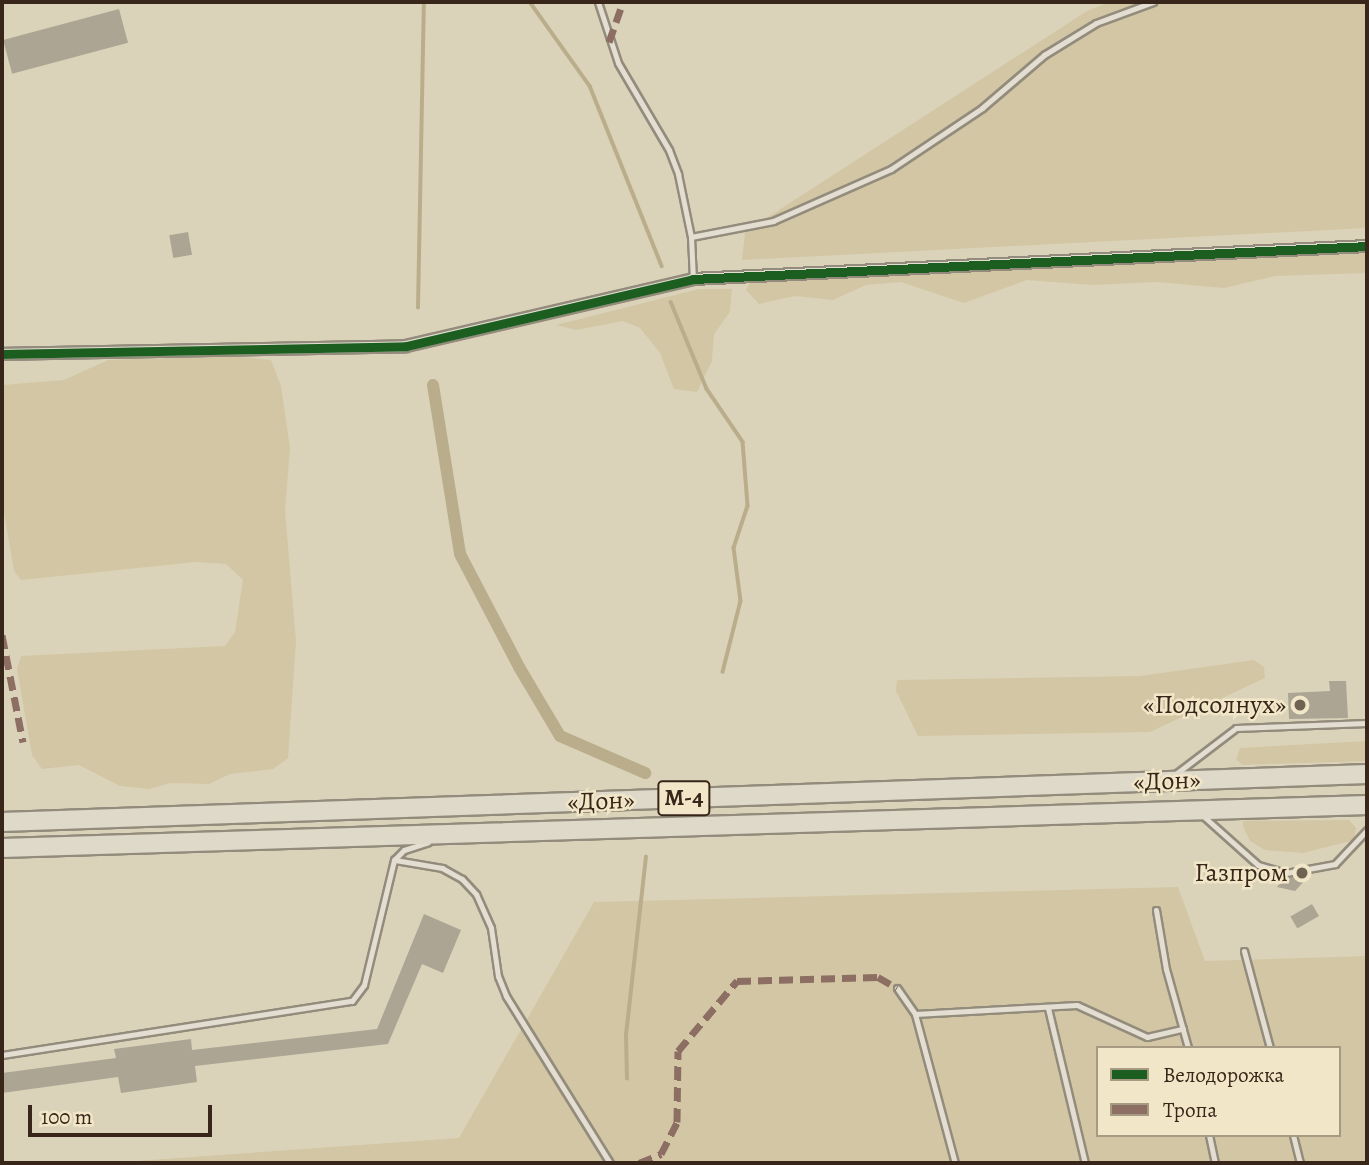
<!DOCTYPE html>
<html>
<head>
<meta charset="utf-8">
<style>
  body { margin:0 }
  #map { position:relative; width:1369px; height:1165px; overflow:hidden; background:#dbd3b9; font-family:Alegreya,serif }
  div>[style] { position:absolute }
  .green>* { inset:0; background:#d2c6a4 }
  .stream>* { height:3.5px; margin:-1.75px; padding:0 1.75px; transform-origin:1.75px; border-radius:1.75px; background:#baad8c }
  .canal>* { height:12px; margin:-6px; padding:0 6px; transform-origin:6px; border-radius:6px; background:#baad8c }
  .building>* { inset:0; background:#aca593; transform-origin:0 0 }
  .roads { filter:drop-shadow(2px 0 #938c7c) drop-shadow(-2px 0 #938c7c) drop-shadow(0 2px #938c7c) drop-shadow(0 -2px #938c7c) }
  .lane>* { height:5px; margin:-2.5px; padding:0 2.5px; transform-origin:2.5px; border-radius:2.5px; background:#e3ded1 }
  .street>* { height:10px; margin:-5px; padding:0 5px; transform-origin:5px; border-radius:5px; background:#e3ded1 }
  .highway>* { height:18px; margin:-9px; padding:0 9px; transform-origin:9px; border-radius:9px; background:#ded9c9 }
  .quiet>* { height:7px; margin-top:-3.5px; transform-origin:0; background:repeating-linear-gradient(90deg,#8d6e63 0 14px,transparent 0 21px) }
  .cycleway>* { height:9px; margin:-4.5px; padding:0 4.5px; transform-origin:4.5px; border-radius:4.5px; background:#1b5e20 }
  .dots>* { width:19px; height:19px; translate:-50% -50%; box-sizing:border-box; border:4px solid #f1e7c8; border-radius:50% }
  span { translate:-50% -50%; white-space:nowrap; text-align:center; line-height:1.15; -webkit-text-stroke:5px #f1e7c8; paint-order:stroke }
  .shield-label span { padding:2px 5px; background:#f1e7c8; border:2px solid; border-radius:5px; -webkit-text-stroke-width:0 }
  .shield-label { font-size:24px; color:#372619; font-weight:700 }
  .poi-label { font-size:26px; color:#372619 }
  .right { translate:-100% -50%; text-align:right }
  .street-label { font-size:26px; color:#372619 }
  .frame { position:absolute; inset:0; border:4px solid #372619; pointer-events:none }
  .legend { position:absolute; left:1096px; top:1046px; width:245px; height:91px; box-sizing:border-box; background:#f1e7c8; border:2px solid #a79a82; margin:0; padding:9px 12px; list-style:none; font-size:21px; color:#372619 }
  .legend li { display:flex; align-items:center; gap:14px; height:35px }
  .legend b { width:35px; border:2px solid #a79a82 }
  .scale { position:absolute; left:28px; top:1105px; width:184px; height:32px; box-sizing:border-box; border:4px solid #372619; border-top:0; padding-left:9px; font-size:21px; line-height:24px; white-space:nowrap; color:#372619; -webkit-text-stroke:5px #f1e7c8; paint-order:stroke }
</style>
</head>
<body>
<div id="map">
  <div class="green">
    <div style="clip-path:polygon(1110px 2px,1367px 2px,1367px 228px,742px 260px,745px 232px,1087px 11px)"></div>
    <div style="clip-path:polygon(1367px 252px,1367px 273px,1275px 276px,1224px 288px,1156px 282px,1093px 285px,1027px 280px,964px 303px,901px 282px,866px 285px,833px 300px,795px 296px,759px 304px,746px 290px,752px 280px)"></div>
    <div style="clip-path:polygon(699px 289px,732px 289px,730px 312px,714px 334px,712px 361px,697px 392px,674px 389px,660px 353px,640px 328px,623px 321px,576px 330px,556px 325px)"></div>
    <div style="clip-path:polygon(233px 356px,271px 360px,281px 386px,290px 448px,285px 510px,296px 641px,288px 758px,273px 769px,230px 774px,209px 784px,171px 783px,149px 789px,120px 786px,79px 765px,42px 769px,32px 755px,17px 669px,21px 656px,225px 646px,235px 632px,243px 580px,226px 564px,196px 562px,21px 580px,14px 571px,2px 501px,2px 385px,64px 380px,108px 360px)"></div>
    <div style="clip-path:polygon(1254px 660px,1264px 667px,1265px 678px,1150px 732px,918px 736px,896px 691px,897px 680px,1140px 676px)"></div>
    <div style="clip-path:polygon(1367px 741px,1367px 761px,1242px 765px,1236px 759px,1240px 748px)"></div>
    <div style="clip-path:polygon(1349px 820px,1356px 828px,1354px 840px,1303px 853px,1265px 850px,1250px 841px,1243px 826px,1243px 821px)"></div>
    <div style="clip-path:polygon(evenodd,1178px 887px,1205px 961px,1367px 956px,1367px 1163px,108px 1163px,459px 1138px,594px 902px,1178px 887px,1098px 1048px,1339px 1048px,1339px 1135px,1098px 1135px,1098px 1048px)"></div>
  </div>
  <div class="stream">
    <div style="left:530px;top:2px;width:103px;rotate:54.5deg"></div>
    <div style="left:590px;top:86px;width:194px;rotate:68.2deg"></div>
    <div style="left:671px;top:302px;width:94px;rotate:67.5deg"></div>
    <div style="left:707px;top:389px;width:64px;rotate:55.8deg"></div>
    <div style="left:743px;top:442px;width:64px;rotate:85.5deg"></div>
    <div style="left:748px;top:506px;width:44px;rotate:108.4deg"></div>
    <div style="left:734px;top:548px;width:53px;rotate:82.5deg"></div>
    <div style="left:741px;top:601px;width:73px;rotate:104.2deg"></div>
    <div style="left:418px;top:308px;width:306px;rotate:-88.9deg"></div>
    <div style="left:627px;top:1079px;width:44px;rotate:-91.3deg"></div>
    <div style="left:626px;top:1035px;width:179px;rotate:-83.6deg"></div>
  </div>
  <div class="canal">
    <div style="left:433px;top:385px;width:171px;rotate:80.9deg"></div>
    <div style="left:460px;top:554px;width:127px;rotate:62.4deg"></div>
    <div style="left:519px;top:667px;width:80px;rotate:59.3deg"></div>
    <div style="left:560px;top:736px;width:93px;rotate:23.5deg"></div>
  </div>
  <div class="building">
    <div style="left:119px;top:9px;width:35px;height:120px;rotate:75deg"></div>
    <div style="left:188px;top:232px;width:23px;height:19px;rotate:80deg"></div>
    <div style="clip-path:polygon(1329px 681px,1346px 681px,1348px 718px,1289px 719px,1288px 693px,1330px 691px)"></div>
    <div style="clip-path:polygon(1311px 874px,1295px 891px,1277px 887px,1285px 878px)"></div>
    <div style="left:1312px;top:904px;width:14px;height:25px;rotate:60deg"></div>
    <div style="clip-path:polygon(424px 914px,461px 930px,443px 973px,422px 964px,388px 1044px,195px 1066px,197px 1082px,121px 1093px,118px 1077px,2px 1093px,2px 1073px,116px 1058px,114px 1049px,191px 1039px,192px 1050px,377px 1029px)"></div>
  </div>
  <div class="roads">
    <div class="lane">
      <div style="left:598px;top:2px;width:64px;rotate:71.8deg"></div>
      <div style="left:618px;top:63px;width:101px;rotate:59.6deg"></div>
      <div style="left:669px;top:150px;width:26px;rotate:69deg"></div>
      <div style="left:678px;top:174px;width:64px;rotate:78.3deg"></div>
      <div style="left:691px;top:237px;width:42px;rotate:87.3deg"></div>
      <div style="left:691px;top:237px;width:84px;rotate:-11deg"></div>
      <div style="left:773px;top:221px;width:129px;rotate:-23.8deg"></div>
      <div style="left:891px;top:169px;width:110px;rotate:-33.8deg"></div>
      <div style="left:982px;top:108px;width:82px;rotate:-40.5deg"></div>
      <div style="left:1044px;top:55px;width:61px;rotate:-31.6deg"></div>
      <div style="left:1096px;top:23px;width:61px;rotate:-20.2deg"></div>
      <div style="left:1173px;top:776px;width:79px;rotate:-37.3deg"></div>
      <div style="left:1236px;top:728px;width:131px;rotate:-2.2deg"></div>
      <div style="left:1201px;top:814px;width:76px;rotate:41.8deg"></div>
      <div style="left:1258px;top:865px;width:29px;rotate:16deg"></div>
      <div style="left:1286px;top:873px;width:50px;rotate:-10.4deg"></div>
      <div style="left:1335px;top:864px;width:47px;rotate:-46.7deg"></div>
      <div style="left:395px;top:860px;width:48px;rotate:9.7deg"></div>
      <div style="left:442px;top:868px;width:23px;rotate:29deg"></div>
      <div style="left:462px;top:879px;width:21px;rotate:47deg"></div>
      <div style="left:476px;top:894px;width:37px;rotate:66deg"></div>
      <div style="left:491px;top:928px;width:49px;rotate:81.7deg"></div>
      <div style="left:498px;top:976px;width:22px;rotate:68deg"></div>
      <div style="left:506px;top:996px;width:197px;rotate:58.1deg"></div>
      <div style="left:1156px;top:910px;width:60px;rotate:80.4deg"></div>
      <div style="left:1166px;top:969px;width:82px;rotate:74.4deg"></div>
      <div style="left:1244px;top:951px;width:100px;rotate:75deg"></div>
      <div style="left:897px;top:988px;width:32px;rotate:55deg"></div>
      <div style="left:915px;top:1014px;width:154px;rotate:75deg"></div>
      <div style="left:1048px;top:1008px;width:159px;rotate:76.6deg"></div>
      <div style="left:915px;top:1014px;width:162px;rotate:-3.2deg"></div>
      <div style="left:1077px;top:1005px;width:77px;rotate:24.6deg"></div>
      <div style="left:1147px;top:1037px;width:37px;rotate:-13deg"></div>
      <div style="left:2px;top:1055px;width:354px;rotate:-8.8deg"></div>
      <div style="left:352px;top:1001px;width:20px;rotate:-53deg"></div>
      <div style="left:364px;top:985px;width:129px;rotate:-76.5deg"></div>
      <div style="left:394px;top:860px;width:14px;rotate:-45deg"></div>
      <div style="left:404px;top:850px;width:25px;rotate:-18deg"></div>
      <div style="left:1209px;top:1135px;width:29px;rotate:78deg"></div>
      <div style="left:1293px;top:1135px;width:29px;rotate:76deg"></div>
    </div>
    <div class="street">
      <div style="left:2px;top:354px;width:404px;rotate:-1.1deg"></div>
      <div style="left:406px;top:346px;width:295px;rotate:-13.1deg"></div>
      <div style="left:693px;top:279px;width:675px;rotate:-2.8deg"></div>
    </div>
    <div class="highway">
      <div style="left:2px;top:822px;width:1366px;rotate:-2.01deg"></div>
      <div style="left:2px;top:848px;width:1366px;rotate:-1.8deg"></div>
    </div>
  </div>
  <div class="quiet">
    <div style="left:609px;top:42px;width:42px;rotate:-70.7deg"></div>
    <div style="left:2px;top:635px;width:109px;rotate:78.9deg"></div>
    <div style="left:639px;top:1163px;width:24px;rotate:-22deg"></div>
    <div style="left:661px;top:1154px;width:36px;rotate:-63deg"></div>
    <div style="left:677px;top:1122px;width:71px;rotate:-89.2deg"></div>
    <div style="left:678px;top:1051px;width:92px;rotate:-49.9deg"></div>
    <div style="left:737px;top:981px;width:141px;rotate:-1.6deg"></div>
    <div style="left:878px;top:977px;width:22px;rotate:30deg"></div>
  </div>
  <div class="cycleway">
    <div style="left:2px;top:354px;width:404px;rotate:-1.1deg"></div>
    <div style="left:406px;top:346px;width:295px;rotate:-13.1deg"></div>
    <div style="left:693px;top:279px;width:675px;rotate:-2.8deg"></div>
  </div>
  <div class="dots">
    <div style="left:1300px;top:705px;background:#706351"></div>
    <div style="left:1302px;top:873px;background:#706351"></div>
  </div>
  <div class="shield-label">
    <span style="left:684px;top:798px">М-4</span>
  </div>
  <div class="poi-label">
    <span class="right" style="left:1286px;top:705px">«Подсолнух»</span>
    <span class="right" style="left:1288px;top:873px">Газпром</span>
  </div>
  <div class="street-label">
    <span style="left:1167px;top:781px;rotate:-2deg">«Дон»</span>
    <span style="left:601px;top:801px;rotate:-2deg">«Дон»</span>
  </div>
  <div class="frame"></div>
  <ul class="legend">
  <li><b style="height:9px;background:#1b5e20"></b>Велодорожка</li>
  <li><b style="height:9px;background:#8d6e63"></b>Тропа</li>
  </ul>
  <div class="scale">100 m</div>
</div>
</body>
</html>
